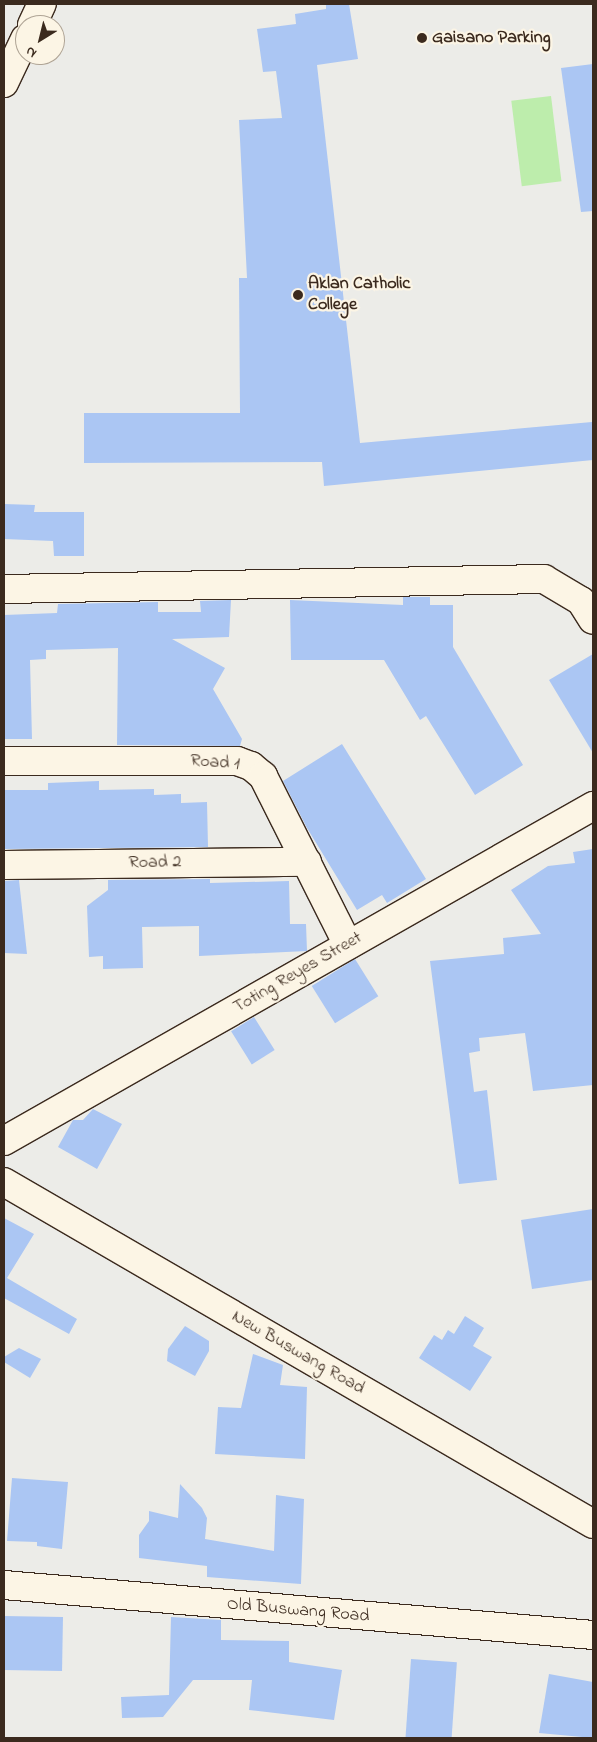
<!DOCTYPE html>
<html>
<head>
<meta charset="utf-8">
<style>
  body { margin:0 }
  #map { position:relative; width:597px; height:1742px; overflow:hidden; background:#ecece8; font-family:"Indie Flower",sans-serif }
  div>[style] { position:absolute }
  .green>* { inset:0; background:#bdedac; transform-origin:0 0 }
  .building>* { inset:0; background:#abc6f3; transform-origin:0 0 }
  .roads { filter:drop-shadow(1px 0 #3b2a1e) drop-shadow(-1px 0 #3b2a1e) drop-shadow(0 1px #3b2a1e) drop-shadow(0 -1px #3b2a1e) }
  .minor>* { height:28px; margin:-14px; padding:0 14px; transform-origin:14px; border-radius:14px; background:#fcf5e5 }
  .tertiary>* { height:28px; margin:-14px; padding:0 14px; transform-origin:14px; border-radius:14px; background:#fcf5e5 }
  .dots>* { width:14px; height:14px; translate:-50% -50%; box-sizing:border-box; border:2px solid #fcf5e5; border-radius:50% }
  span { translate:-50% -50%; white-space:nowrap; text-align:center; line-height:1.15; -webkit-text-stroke:4.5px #fcf5e5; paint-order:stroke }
  .poi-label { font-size:18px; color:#3b2a1e; font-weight:700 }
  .left { translate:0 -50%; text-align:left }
  .street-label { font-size:18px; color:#3b2a1e }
  .frame { position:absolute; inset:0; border:5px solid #3b2a1e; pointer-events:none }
  .north { position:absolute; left:15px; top:15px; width:50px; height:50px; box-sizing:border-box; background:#fcf5e5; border:1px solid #afa495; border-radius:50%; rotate:216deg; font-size:14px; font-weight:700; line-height:20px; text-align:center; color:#3b2a1e }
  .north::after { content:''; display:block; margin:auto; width:18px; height:22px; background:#3b2a1e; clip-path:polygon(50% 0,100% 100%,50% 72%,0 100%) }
</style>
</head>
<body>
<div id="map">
  <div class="green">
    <div style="left:551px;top:96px;width:86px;height:40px;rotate:83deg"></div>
  </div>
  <div class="building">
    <div style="clip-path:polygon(326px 4px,349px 4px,358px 59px,317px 65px,360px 443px,592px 422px,593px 460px,324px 486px,322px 462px,84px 463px,84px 413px,240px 413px,239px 278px,247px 278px,239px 120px,282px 118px,276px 71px,263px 72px,257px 29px,296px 24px,295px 14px,326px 9px)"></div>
    <div style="clip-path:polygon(593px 64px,593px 211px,581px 212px,561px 68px)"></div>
    <div style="clip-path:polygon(4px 504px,35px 505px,34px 512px,84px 512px,84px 556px,54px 556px,53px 541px,4px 539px)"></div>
    <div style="clip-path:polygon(403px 597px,430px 597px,430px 605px,453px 605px,453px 647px,523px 765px,475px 795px,426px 716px,420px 720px,384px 660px,291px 660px,290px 600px,403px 605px)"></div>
    <div style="clip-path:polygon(231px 600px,229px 637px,172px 639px,225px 668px,213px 689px,242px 739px,240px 746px,117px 745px,118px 648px,46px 650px,46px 659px,30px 660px,32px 739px,4px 739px,4px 615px,57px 613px,58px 604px,158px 602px,158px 612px,201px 612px,200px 601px)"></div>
    <div style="clip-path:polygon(593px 654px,593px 753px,549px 680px)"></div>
    <div style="clip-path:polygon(342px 744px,426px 879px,387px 903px,382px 895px,357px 910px,307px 828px,283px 781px)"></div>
    <div style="clip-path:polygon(99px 781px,99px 790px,154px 789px,154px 795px,181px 794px,181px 803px,207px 802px,208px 847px,4px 849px,4px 790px,48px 790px,48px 783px)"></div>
    <div style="clip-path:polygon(593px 849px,593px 1085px,533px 1091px,525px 1033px,479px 1038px,480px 1051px,469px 1053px,474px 1092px,487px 1090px,497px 1180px,459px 1184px,430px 961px,504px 954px,503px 938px,541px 934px,511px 890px,548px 866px,575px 863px,573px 852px)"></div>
    <div style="clip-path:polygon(210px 879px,210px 883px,289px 881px,290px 924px,306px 924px,307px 951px,199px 956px,199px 926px,142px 927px,143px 968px,103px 969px,103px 956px,89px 957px,87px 906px,108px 890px,108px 880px)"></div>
    <div style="clip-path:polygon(19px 880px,27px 954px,4px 953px,4px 881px)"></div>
    <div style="left:355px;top:959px;width:44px;height:51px;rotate:58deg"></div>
    <div style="left:254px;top:1017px;width:39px;height:27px;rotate:58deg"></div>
    <div style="clip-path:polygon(93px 1109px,122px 1124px,97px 1169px,58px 1147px,73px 1120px,83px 1120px)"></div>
    <div style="clip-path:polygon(593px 1209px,593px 1280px,532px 1289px,521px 1220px)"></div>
    <div style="clip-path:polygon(4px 1218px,34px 1234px,7px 1278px,77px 1319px,69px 1334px,4px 1298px)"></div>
    <div style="clip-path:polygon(465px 1316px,484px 1328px,473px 1346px,492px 1357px,470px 1391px,419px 1358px,434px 1335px,442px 1340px,448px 1330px,454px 1334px)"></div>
    <div style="clip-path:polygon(185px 1326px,209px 1341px,209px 1351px,195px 1376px,167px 1361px,168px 1349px)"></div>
    <div style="clip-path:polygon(19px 1348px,41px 1359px,30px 1378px,4px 1362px,4px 1357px)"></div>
    <div style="clip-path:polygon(253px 1354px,283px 1365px,280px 1385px,307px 1387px,305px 1459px,215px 1454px,218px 1407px,241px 1408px)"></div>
    <div style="clip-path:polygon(12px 1478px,68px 1482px,62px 1549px,37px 1546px,37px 1542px,7px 1541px)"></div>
    <div style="clip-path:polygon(180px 1484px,202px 1508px,207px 1518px,205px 1539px,274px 1551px,276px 1495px,304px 1499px,301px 1584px,207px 1577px,207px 1566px,139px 1558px,139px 1535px,149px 1521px,149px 1511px,178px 1518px)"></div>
    <div style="left:4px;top:1616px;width:59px;height:54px;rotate:1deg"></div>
    <div style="clip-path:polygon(171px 1617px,221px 1620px,221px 1640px,289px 1641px,289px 1662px,342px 1670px,334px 1720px,249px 1710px,252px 1680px,193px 1680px,163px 1717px,122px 1718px,121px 1697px,169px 1695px)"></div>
    <div style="left:411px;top:1659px;width:46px;height:79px;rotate:4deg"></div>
    <div style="clip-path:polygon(549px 1674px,593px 1682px,593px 1738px,539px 1733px)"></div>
  </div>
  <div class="roads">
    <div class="minor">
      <div style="left:32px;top:25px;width:23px;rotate:-65deg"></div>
      <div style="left:4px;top:83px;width:49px;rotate:-64.5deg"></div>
      <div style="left:4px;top:589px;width:540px;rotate:-1.06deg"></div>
      <div style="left:544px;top:579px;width:43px;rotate:30.7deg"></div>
      <div style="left:581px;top:601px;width:22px;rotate:58deg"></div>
      <div style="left:4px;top:761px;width:233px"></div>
      <div style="left:237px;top:761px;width:15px;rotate:20deg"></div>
      <div style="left:251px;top:766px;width:16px;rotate:40deg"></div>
      <div style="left:263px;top:776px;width:189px;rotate:63.3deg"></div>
      <div style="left:4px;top:865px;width:303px;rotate:-0.6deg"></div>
      <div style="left:4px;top:1585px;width:591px;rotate:4.85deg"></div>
    </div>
    <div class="tertiary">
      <div style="left:4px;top:1141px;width:678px;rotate:-29.63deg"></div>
      <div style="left:4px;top:1182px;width:681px;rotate:30.14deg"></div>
    </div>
  </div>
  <div class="dots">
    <div style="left:422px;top:38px;background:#3b2a1e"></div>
    <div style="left:298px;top:295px;background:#3b2a1e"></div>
  </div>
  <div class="poi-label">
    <span class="left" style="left:432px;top:38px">Gaisano Parking</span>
    <span class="left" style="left:308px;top:295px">Aklan Catholic<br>College</span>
  </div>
  <div class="street-label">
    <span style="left:215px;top:763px;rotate:4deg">Road 1</span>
    <span style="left:155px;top:863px;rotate:-1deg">Road 2</span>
    <span style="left:298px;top:973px;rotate:-30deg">Toting Reyes Street</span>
    <span style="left:298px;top:1353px;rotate:30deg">New Buswang Road</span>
    <span style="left:298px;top:1611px;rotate:5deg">Old Buswang Road</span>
  </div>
  <div class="frame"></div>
  <div class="north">N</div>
</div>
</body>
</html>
